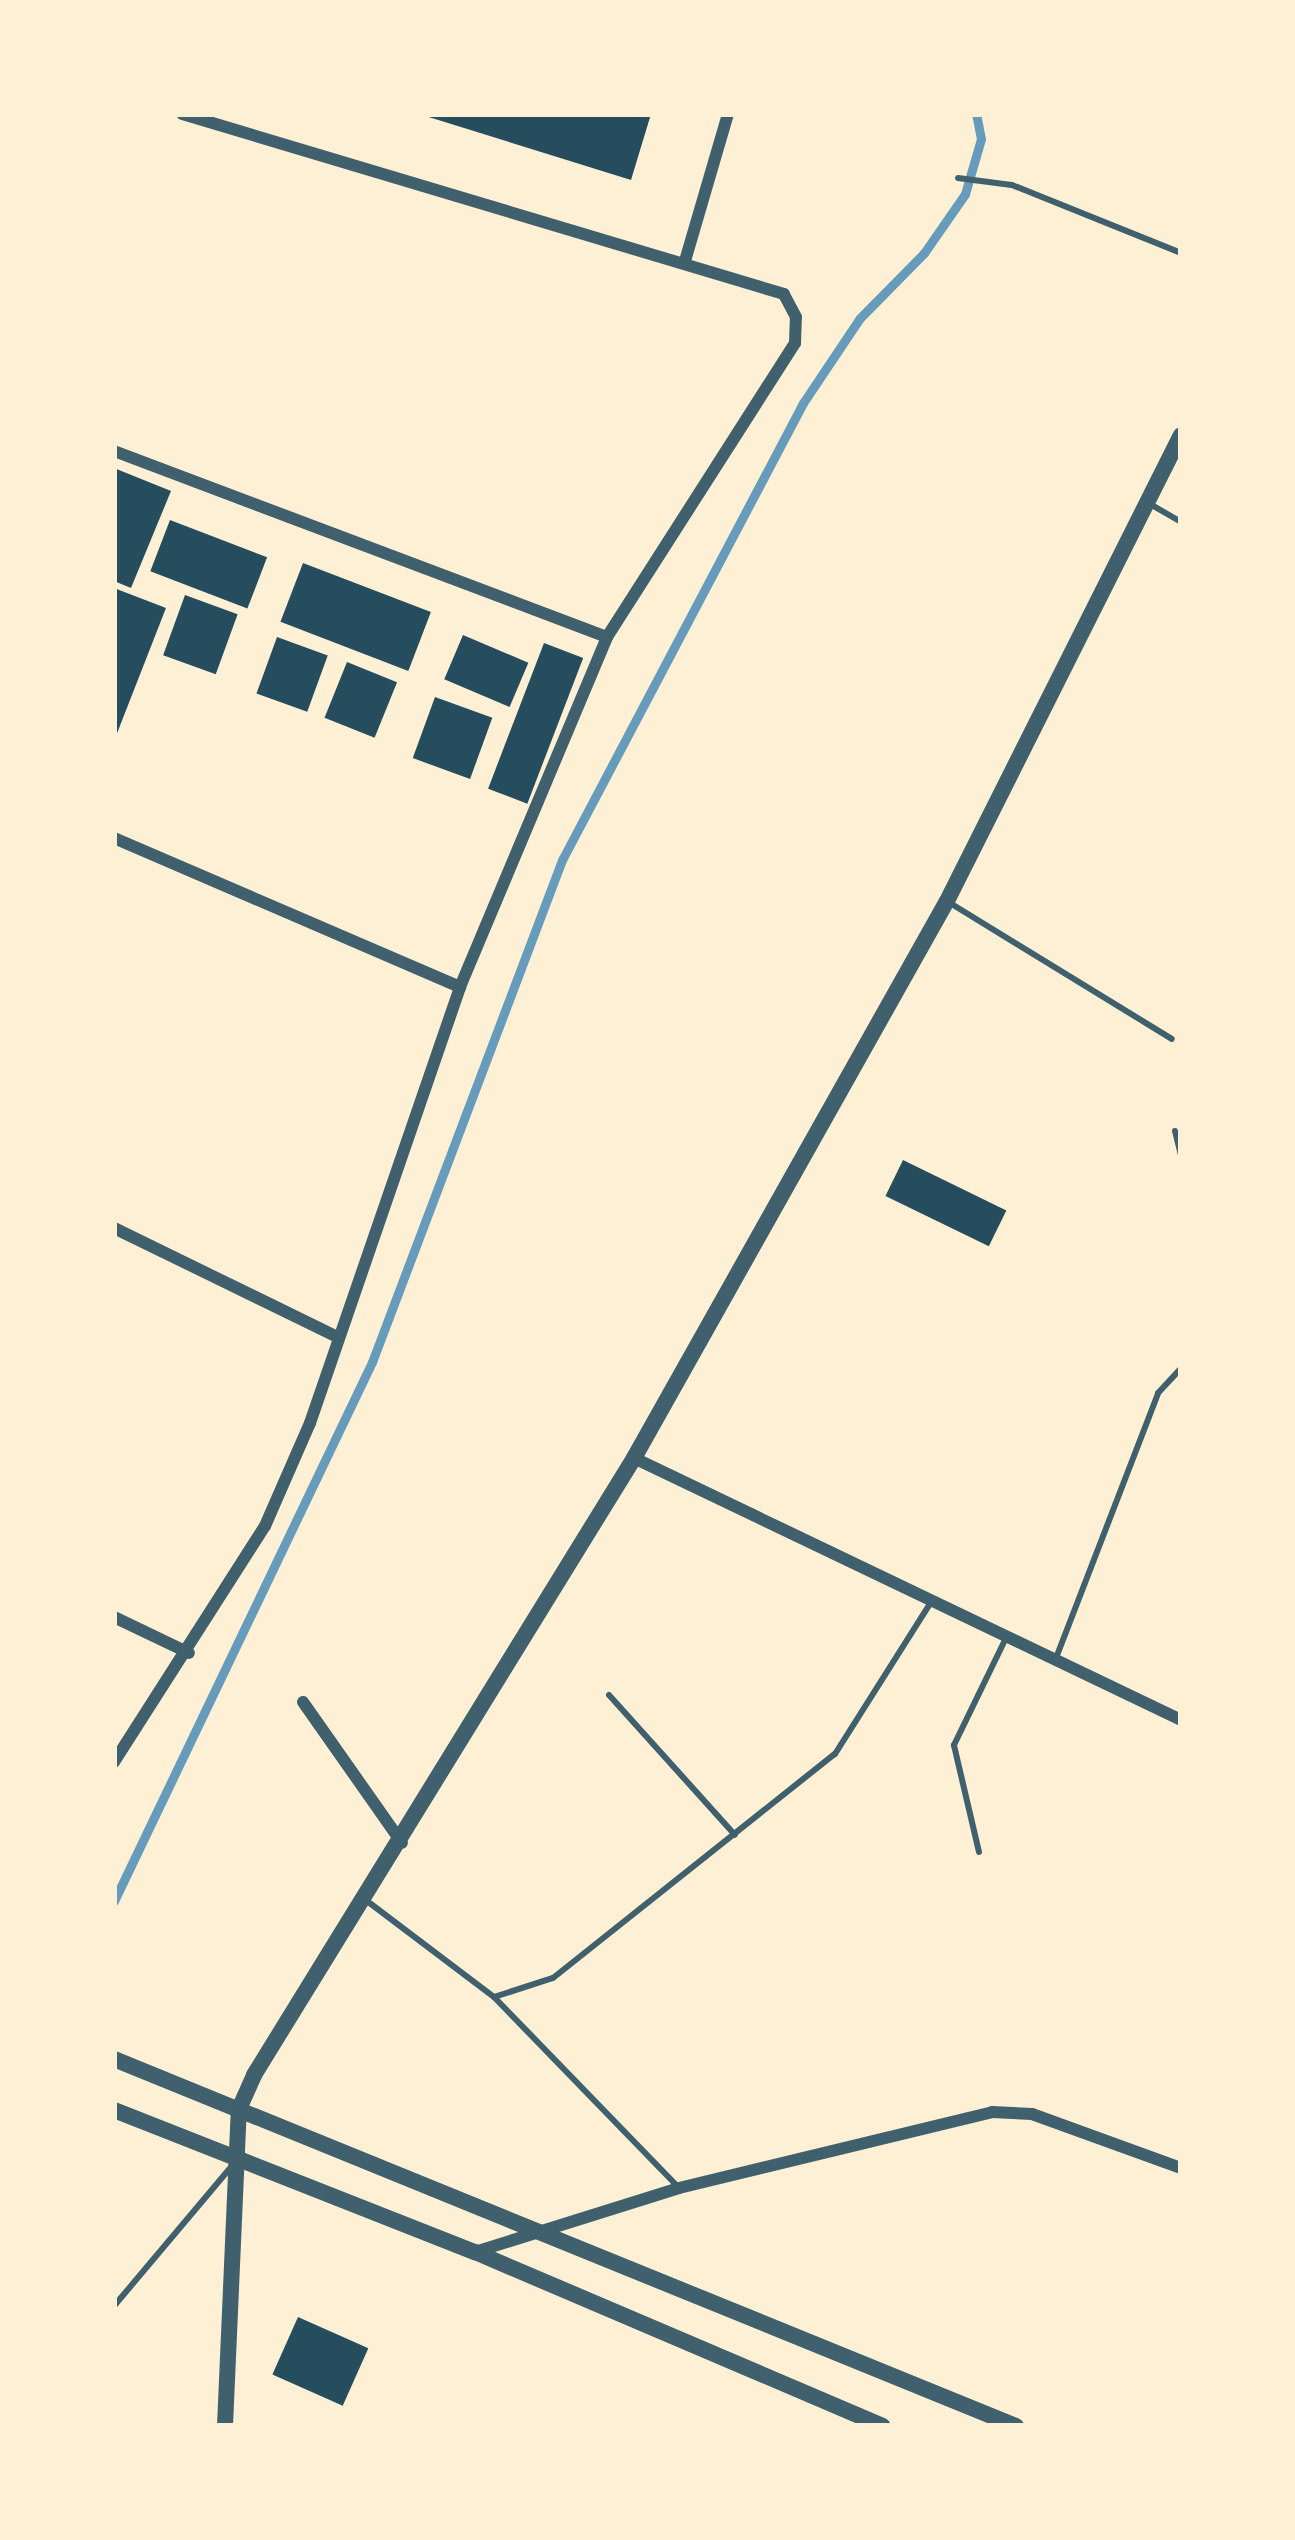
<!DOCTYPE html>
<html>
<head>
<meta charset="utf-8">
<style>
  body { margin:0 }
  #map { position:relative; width:1295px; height:2540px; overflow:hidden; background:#fdf0d5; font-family:"Fira Sans",sans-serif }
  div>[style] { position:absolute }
  .stream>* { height:9px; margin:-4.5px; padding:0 4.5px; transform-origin:4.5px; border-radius:4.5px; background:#669bbc }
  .building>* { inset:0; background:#264d5e; transform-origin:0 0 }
  .service>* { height:6px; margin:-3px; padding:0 3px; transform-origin:3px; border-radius:3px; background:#3f606c }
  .minor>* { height:12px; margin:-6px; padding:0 6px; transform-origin:6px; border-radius:6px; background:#3f606c }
  .tertiary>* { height:16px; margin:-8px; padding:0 8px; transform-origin:8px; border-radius:8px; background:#3f606c }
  span { translate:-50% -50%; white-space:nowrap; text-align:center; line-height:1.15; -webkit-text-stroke:10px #fdf0d5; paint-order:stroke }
  .frame { position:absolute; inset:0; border:117px solid #fdf0d5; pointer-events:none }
</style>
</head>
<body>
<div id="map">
  <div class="stream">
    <div style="left:114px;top:1901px;width:598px;rotate:-64.42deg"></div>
    <div style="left:372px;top:1362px;width:537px;rotate:-69.27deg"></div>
    <div style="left:562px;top:860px;width:517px;rotate:-62.19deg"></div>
    <div style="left:803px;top:403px;width:102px;rotate:-56.2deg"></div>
    <div style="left:860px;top:318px;width:91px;rotate:-45.4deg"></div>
    <div style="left:924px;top:253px;width:72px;rotate:-55.2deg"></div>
    <div style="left:965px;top:194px;width:57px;rotate:-73.8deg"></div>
    <div style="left:981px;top:139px;width:25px;rotate:-101deg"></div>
  </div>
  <div class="building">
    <div style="clip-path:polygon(419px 114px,651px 114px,631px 180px)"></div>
    <div style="clip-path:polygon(114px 468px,171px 491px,131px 588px,114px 581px)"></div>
    <div style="left:170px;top:520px;width:104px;height:55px;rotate:21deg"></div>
    <div style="left:303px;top:563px;width:137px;height:63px;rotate:21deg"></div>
    <div style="clip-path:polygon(114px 588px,166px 608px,114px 741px)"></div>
    <div style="left:185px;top:595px;width:56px;height:64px;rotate:20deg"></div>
    <div style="left:463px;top:635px;width:71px;height:48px;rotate:23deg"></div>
    <div style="left:277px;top:637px;width:54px;height:60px;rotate:20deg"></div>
    <div style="left:544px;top:643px;width:42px;height:156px;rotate:21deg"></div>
    <div style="left:347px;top:662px;width:54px;height:60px;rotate:22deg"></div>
    <div style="left:435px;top:697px;width:61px;height:65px;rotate:20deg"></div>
    <div style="left:903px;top:1160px;width:115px;height:40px;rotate:26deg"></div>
    <div style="left:298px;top:2317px;width:77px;height:63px;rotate:24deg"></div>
  </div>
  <div class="service">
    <div style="left:958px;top:178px;width:54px;rotate:7.4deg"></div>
    <div style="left:1012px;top:185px;width:182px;rotate:21.9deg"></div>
    <div style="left:1150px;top:504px;width:36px;rotate:30deg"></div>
    <div style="left:950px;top:903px;width:260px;rotate:31.5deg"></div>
    <div style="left:1175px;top:1131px;width:25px;rotate:76deg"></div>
    <div style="left:1056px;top:1658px;width:284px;rotate:-68.9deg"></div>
    <div style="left:1158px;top:1393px;width:34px;rotate:-47deg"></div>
    <div style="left:609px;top:1695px;width:188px;rotate:48deg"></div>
    <div style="left:979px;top:1852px;width:110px;rotate:-103.2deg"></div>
    <div style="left:954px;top:1745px;width:119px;rotate:-64.1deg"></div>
    <div style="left:367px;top:1901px;width:159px;rotate:37.1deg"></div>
    <div style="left:494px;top:1997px;width:62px;rotate:-17.9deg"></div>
    <div style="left:553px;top:1978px;width:360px;rotate:-38.5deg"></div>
    <div style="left:835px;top:1754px;width:180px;rotate:-57.7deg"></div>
    <div style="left:494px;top:1997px;width:266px;rotate:45.9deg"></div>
    <div style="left:114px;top:2306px;width:182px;rotate:-49.9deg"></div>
  </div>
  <div class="minor">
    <div style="left:685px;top:261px;width:153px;rotate:-73.7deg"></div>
    <div style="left:114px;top:451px;width:527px;rotate:20.67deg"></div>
    <div style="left:114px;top:838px;width:377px;rotate:23.3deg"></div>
    <div style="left:114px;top:1228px;width:246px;rotate:26deg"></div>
    <div style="left:634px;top:1458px;width:607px;rotate:25.59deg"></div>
    <div style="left:114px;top:1617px;width:83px;rotate:25.6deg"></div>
    <div style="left:303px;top:1702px;width:172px;rotate:54.9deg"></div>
    <div style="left:114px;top:1762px;width:280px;rotate:-57.4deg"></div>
    <div style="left:265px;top:1526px;width:112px;rotate:-66.4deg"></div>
    <div style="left:310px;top:1423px;width:461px;rotate:-71deg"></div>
    <div style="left:460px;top:987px;width:380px;rotate:-67.2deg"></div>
    <div style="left:607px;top:637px;width:349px;rotate:-57.4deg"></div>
    <div style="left:795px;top:343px;width:26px;rotate:-88deg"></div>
    <div style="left:796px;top:317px;width:26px;rotate:-118deg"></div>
    <div style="left:784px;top:294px;width:628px;rotate:-163.35deg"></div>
    <div style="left:475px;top:2252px;width:214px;rotate:-17.4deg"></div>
    <div style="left:679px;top:2188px;width:322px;rotate:-13.6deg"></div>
    <div style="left:992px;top:2112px;width:40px;rotate:2.9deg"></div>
    <div style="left:1032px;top:2114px;width:158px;rotate:19.9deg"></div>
  </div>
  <div class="tertiary">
    <div style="left:114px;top:2059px;width:974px;rotate:22.14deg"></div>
    <div style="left:114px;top:2110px;width:388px;rotate:21.5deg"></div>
    <div style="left:475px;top:2252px;width:443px;rotate:23.1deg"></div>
    <div style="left:225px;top:2426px;width:317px;rotate:-87.5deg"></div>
    <div style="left:239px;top:2109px;width:37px;rotate:-66deg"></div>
    <div style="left:254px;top:2075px;width:725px;rotate:-58.37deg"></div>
    <div style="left:634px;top:1458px;width:639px;rotate:-60.67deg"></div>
    <div style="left:947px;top:901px;width:521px;rotate:-63.34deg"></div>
  </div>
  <div class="frame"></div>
</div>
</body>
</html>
